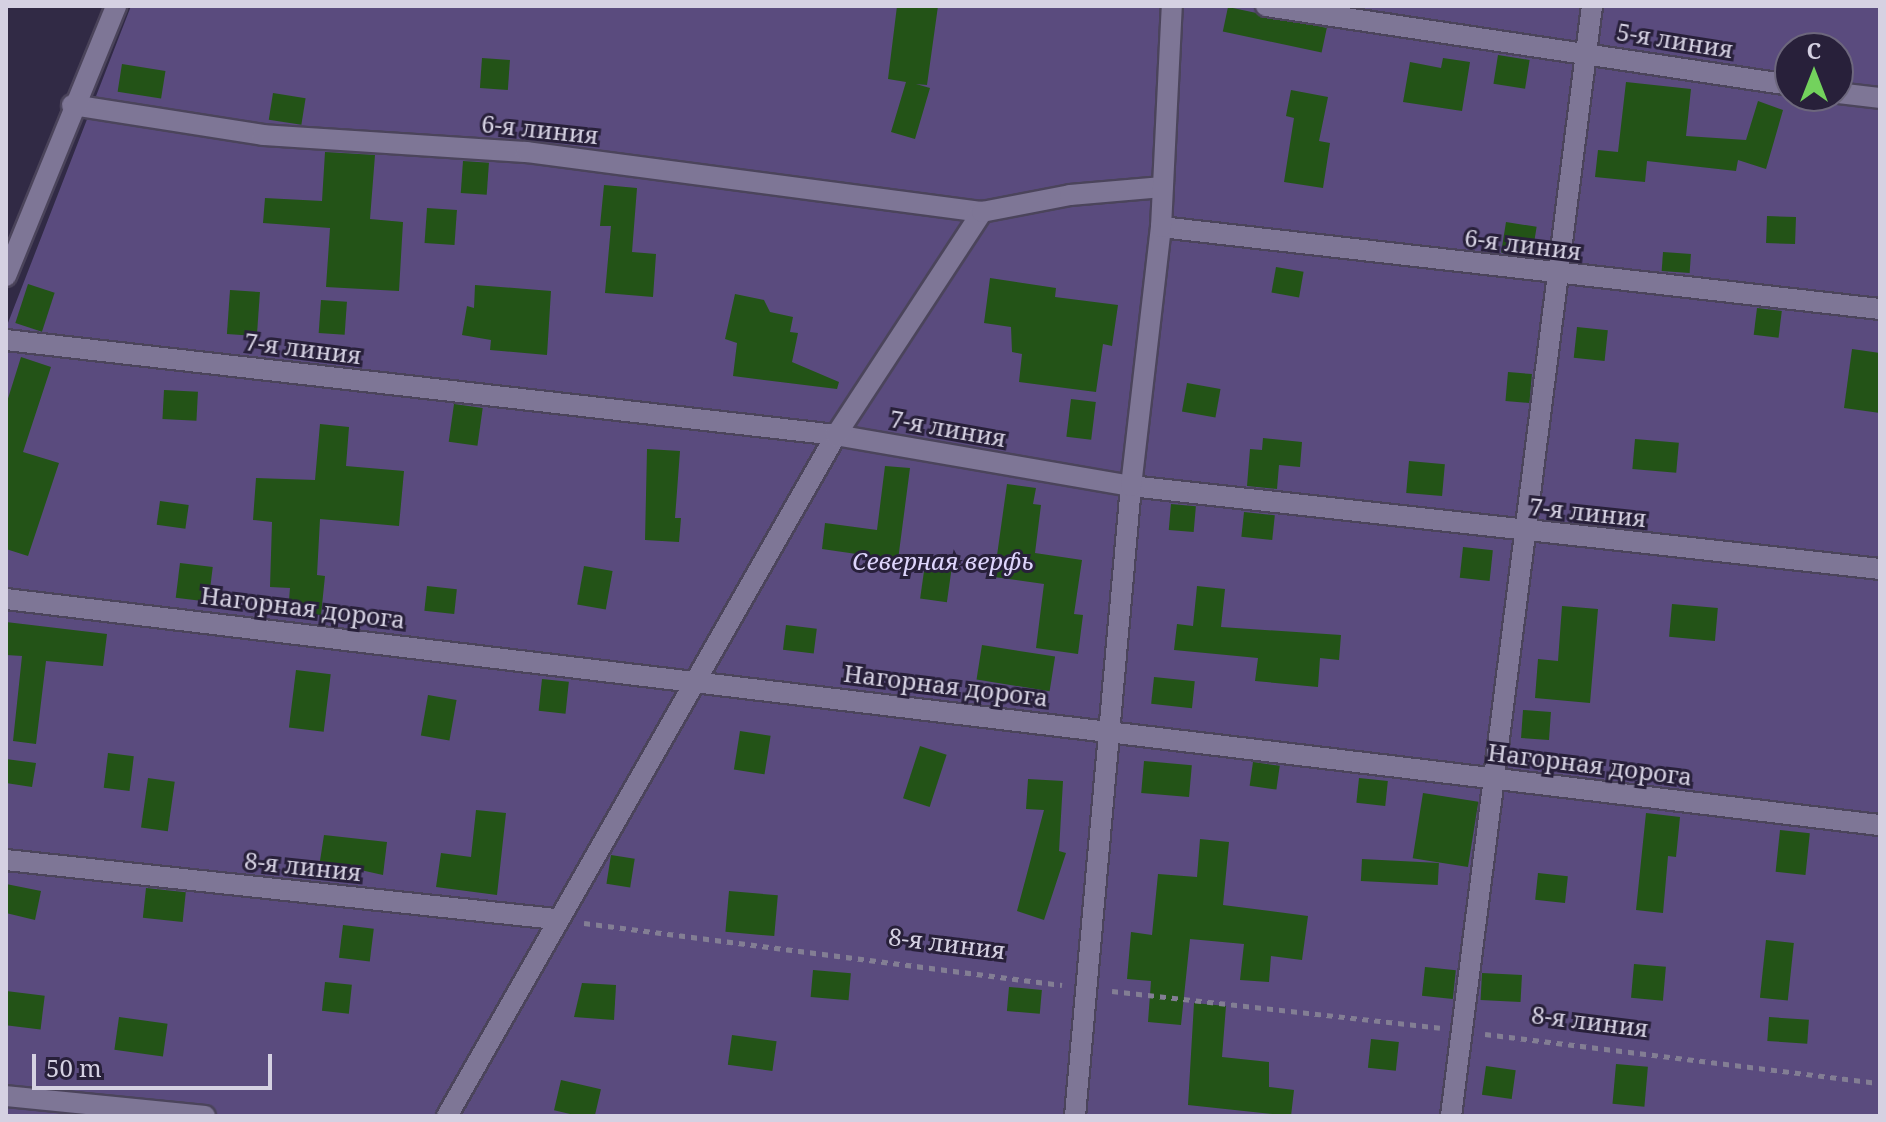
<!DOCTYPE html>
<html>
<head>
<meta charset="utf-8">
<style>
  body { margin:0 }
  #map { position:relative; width:1886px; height:1122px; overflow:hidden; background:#312a45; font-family:"Noto Serif",serif }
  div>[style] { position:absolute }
  .green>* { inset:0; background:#5a4b7e }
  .building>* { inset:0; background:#235317; transform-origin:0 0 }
  .path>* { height:5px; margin-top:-2.5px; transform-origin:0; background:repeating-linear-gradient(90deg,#837e94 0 6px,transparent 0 12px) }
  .roads { filter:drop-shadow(2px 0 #4b445b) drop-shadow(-2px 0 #4b445b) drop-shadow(0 2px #4b445b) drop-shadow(0 -2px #4b445b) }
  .minor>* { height:20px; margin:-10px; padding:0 10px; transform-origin:10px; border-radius:10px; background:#7e7696 }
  span { translate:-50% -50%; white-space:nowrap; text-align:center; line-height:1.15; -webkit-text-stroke:6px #28203a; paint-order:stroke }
  .street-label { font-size:24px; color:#d5d1e2 }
  .park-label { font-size:24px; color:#ded5fc; font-style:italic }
  .frame { position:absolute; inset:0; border:8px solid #d5d1e2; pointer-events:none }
  .north { position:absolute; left:1774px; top:32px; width:80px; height:80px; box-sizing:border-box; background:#28203a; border:2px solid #6d677d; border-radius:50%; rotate:0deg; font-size:22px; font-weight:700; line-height:32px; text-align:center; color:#d5d1e2 }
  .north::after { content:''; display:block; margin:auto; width:28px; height:36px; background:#73d25d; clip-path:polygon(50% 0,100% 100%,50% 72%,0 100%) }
  .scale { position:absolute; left:32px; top:1054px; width:240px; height:36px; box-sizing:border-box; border:4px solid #d5d1e2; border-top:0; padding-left:10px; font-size:24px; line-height:28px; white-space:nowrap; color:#d5d1e2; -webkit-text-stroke:6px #28203a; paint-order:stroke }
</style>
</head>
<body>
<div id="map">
  <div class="green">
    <div style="clip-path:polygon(evenodd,131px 6px,1880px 6px,1880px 1116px,6px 1116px,6px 328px,131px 6px,1790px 48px,1838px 48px,1838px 96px,1790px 96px,1790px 48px)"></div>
  </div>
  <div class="building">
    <div style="clip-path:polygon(897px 6px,938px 6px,927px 85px,916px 84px,930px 88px,915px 139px,891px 132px,906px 82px,888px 79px)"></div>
    <div style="left:1228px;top:7px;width:101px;height:25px;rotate:12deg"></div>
    <div style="left:1498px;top:55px;width:32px;height:29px;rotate:9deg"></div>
    <div style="left:482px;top:58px;width:28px;height:30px;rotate:4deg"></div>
    <div style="clip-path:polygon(1443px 58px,1470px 62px,1462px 111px,1403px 102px,1410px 62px,1441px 68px)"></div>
    <div style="left:122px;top:64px;width:44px;height:28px;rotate:9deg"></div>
    <div style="clip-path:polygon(1626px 82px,1691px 89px,1686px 136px,1746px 140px,1758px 101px,1783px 110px,1766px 169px,1738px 160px,1736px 171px,1647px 161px,1645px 182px,1595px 177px,1598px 150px,1618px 152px)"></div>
    <div style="clip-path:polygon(1291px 90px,1328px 97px,1319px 141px,1330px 143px,1323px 188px,1284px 182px,1294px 118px,1286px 116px)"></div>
    <div style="left:273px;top:93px;width:33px;height:27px;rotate:9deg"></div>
    <div style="clip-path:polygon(325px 152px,375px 155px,370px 219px,403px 222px,399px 291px,326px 287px,330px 228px,263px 223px,265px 198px,322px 201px)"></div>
    <div style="left:463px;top:161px;width:26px;height:32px;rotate:4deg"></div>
    <div style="clip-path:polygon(604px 185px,637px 188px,632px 252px,656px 254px,653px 297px,605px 293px,611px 226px,600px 226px)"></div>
    <div style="left:427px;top:208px;width:30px;height:35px;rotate:4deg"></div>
    <div style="left:1767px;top:216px;width:29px;height:27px;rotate:2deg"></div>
    <div style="left:1506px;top:222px;width:31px;height:31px;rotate:9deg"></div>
    <div style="left:1663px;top:252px;width:28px;height:19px;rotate:4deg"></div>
    <div style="left:1276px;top:267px;width:28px;height:26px;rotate:10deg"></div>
    <div style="clip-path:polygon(990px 278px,1056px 288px,1055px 297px,1118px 305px,1112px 346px,1103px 344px,1096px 392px,1019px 382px,1022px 354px,1012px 352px,1011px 327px,984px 323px)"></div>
    <div style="left:28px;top:284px;width:28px;height:41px;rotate:18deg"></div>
    <div style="clip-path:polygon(475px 285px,551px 291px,547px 355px,490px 350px,491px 340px,462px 335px,467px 306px,474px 308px)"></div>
    <div style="left:230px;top:290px;width:30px;height:44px;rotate:4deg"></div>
    <div style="clip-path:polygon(735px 294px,764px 300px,770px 312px,793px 317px,790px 332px,798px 333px,792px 362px,839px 382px,837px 389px,733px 376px,737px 343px,725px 339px)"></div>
    <div style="left:321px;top:300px;width:26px;height:33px;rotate:4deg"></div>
    <div style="left:1757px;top:308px;width:25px;height:27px;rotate:7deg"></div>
    <div style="left:1577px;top:327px;width:31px;height:31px;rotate:6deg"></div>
    <div style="clip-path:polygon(1852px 349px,1880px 353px,1880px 413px,1844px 408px)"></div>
    <div style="clip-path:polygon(21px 357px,51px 367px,23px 452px,59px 463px,28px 556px,6px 549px,6px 405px)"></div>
    <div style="left:1508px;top:372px;width:24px;height:29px;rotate:5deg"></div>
    <div style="left:1187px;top:383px;width:34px;height:29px;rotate:10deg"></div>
    <div style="left:164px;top:390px;width:34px;height:29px;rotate:3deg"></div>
    <div style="left:1071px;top:399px;width:25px;height:38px;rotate:7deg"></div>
    <div style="left:454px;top:404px;width:29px;height:38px;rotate:8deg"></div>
    <div style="clip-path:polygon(320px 424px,349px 427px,346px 466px,404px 471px,399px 526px,320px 519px,317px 575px,325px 576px,321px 615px,288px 612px,290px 588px,270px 587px,272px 522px,253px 520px,256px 478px,315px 480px)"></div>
    <div style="clip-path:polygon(1263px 438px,1302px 442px,1300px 467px,1279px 465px,1277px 489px,1247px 486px,1250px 449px,1262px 450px)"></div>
    <div style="left:1635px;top:439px;width:44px;height:30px;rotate:5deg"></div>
    <div style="clip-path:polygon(647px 449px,680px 451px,675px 518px,681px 518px,679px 542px,645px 540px)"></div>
    <div style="left:1409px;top:461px;width:36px;height:32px;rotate:5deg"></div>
    <div style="clip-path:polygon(885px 466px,910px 468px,898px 560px,822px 549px,825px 523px,877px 530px)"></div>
    <div style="clip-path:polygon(1007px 484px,1036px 488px,1033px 504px,1041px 505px,1035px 553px,1082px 560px,1074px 614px,1083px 615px,1078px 654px,1036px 648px,1044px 584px,994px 577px)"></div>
    <div style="left:160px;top:501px;width:29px;height:24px;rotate:8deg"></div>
    <div style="left:1171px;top:504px;width:25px;height:26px;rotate:5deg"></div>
    <div style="left:1244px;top:512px;width:31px;height:25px;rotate:6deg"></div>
    <div style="left:1463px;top:547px;width:30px;height:31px;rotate:6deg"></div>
    <div style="left:926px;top:557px;width:27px;height:42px;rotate:8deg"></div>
    <div style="left:180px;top:563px;width:33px;height:35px;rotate:7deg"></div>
    <div style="left:584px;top:566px;width:29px;height:39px;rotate:10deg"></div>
    <div style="left:427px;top:586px;width:30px;height:25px;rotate:6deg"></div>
    <div style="clip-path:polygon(1197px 586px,1225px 589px,1221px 627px,1341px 635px,1339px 660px,1320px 658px,1318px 687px,1255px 681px,1258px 658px,1174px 650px,1177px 624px,1193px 626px)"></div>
    <div style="left:1672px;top:604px;width:46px;height:33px;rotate:5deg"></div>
    <div style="clip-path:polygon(1562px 606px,1598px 609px,1590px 703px,1535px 698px,1538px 659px,1558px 661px)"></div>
    <div style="clip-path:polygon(6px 622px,107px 634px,103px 666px,46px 661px,36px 744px,13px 741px,22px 656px,6px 655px)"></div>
    <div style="left:786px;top:625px;width:31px;height:25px;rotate:7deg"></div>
    <div style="left:982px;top:645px;width:74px;height:35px;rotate:9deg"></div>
    <div style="left:296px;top:670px;width:35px;height:58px;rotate:7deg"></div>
    <div style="left:1154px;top:677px;width:41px;height:27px;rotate:6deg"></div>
    <div style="left:542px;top:679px;width:27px;height:32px;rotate:6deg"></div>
    <div style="left:428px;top:695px;width:29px;height:41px;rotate:10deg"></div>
    <div style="left:1523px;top:710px;width:28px;height:28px;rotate:4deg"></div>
    <div style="left:740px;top:731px;width:31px;height:39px;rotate:9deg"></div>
    <div style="left:920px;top:746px;width:28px;height:55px;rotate:18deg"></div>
    <div style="left:108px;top:753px;width:26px;height:35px;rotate:7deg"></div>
    <div style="clip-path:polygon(6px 759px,36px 763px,32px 787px,6px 783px)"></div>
    <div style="left:1144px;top:761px;width:48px;height:32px;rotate:5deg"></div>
    <div style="left:1253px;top:762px;width:27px;height:24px;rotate:8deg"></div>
    <div style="left:148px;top:778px;width:27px;height:50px;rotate:8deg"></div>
    <div style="left:1359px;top:778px;width:29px;height:25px;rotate:6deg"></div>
    <div style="clip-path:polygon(1028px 779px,1063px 781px,1059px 851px,1066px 853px,1044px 920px,1017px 911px,1044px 810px,1026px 809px)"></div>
    <div style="left:1423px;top:793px;width:56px;height:66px;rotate:9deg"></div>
    <div style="clip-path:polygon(476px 810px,506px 813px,497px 895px,436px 887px,441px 853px,471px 857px)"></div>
    <div style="clip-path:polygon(1646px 813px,1680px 817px,1676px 857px,1668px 856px,1663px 913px,1636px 910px)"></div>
    <div style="left:1780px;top:830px;width:30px;height:42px;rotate:6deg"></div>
    <div style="clip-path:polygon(324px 835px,387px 842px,383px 875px,320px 861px)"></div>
    <div style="clip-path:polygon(1200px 839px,1229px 842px,1223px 905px,1308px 916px,1302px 960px,1271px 956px,1269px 982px,1240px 980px,1244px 944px,1190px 939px,1181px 1025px,1148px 1022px,1151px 981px,1127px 979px,1131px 932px,1152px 935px,1158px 874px,1197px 877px)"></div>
    <div style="left:611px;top:855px;width:24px;height:29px;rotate:9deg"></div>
    <div style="left:1362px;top:859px;width:77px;height:22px;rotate:3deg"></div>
    <div style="left:1538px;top:873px;width:30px;height:27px;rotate:6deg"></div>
    <div style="clip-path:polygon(6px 884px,41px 891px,35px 920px,6px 913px)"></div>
    <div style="left:146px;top:888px;width:40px;height:30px;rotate:6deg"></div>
    <div style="left:729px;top:891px;width:49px;height:41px;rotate:5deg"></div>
    <div style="left:343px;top:925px;width:31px;height:33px;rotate:7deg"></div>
    <div style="left:1766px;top:940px;width:28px;height:58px;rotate:6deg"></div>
    <div style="left:1634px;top:964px;width:32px;height:34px;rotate:5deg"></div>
    <div style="left:1425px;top:967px;width:31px;height:29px;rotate:6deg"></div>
    <div style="left:813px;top:970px;width:38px;height:27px;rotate:5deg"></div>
    <div style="left:1482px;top:973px;width:40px;height:27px;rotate:3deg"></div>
    <div style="left:325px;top:982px;width:27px;height:29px;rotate:6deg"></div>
    <div style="clip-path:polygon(582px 983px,616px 985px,614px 1020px,574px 1017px)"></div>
    <div style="left:1009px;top:987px;width:33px;height:24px;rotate:5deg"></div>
    <div style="left:6px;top:991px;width:39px;height:34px;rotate:7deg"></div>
    <div style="clip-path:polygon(1194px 1003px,1226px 1006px,1222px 1057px,1269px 1062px,1269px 1087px,1294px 1090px,1291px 1116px,1188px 1105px)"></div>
    <div style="left:119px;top:1017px;width:49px;height:33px;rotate:8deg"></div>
    <div style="left:1769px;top:1017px;width:40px;height:24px;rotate:4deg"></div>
    <div style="left:732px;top:1035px;width:45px;height:30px;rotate:8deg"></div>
    <div style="left:1371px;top:1039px;width:28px;height:29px;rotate:6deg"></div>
    <div style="left:1616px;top:1064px;width:32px;height:40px;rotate:5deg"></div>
    <div style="left:1486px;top:1066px;width:30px;height:29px;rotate:8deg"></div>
    <div style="left:561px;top:1080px;width:41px;height:31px;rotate:13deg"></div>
  </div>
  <div class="path">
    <div style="left:584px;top:923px;width:482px;rotate:7.4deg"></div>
    <div style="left:1112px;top:991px;width:330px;rotate:6.4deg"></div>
    <div style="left:1485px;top:1034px;width:398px;rotate:7.1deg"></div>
  </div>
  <div class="roads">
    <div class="minor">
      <div style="left:1266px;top:6px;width:530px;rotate:8.57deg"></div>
      <div style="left:1838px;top:93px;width:42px;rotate:6.8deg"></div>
      <div style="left:72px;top:105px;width:193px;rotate:8.9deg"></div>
      <div style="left:263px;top:135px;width:264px;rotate:3.7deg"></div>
      <div style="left:526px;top:152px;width:460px;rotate:7.5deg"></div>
      <div style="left:1161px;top:227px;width:724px;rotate:6.51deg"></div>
      <div style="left:6px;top:276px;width:292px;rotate:-67.8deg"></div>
      <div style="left:6px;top:340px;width:835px;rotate:6.53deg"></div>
      <div style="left:836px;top:435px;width:299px;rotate:9.8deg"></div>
      <div style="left:1131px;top:486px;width:754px;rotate:6.32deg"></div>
      <div style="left:6px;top:599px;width:1888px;rotate:6.88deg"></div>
      <div style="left:6px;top:860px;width:552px;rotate:6.13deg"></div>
      <div style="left:6px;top:1096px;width:200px;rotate:5.7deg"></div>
      <div style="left:447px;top:1116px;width:784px;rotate:-60.26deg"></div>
      <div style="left:836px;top:435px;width:267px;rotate:-56.8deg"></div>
      <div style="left:982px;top:212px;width:90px;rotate:-10.9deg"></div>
      <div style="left:1070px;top:195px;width:93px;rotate:-4.9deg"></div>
      <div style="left:1075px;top:1116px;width:632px;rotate:-84.92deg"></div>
      <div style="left:1131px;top:486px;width:261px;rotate:-83.4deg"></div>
      <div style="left:1161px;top:227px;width:221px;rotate:-87.2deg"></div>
      <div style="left:1451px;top:1116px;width:1119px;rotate:-82.76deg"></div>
    </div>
  </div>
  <div class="street-label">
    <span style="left:1675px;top:40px;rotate:9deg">5-я линия</span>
    <span style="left:540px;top:129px;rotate:6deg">6-я линия</span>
    <span style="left:1523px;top:244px;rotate:7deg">6-я линия</span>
    <span style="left:303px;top:348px;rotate:7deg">7-я линия</span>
    <span style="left:948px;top:428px;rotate:10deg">7-я линия</span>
    <span style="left:1588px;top:512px;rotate:6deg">7-я линия</span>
    <span style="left:303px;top:607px;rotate:7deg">Нагорная дорога</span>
    <span style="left:946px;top:685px;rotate:7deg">Нагорная дорога</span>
    <span style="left:1590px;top:764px;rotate:7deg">Нагорная дорога</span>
    <span style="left:303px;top:866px;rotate:6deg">8-я линия</span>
    <span style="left:947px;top:943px;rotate:7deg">8-я линия</span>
    <span style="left:1590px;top:1021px;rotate:7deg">8-я линия</span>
  </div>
  <div class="park-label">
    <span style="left:943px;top:561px">Северная верфь</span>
  </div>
  <div class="frame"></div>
  <div class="north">С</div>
  <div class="scale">50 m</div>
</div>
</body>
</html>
